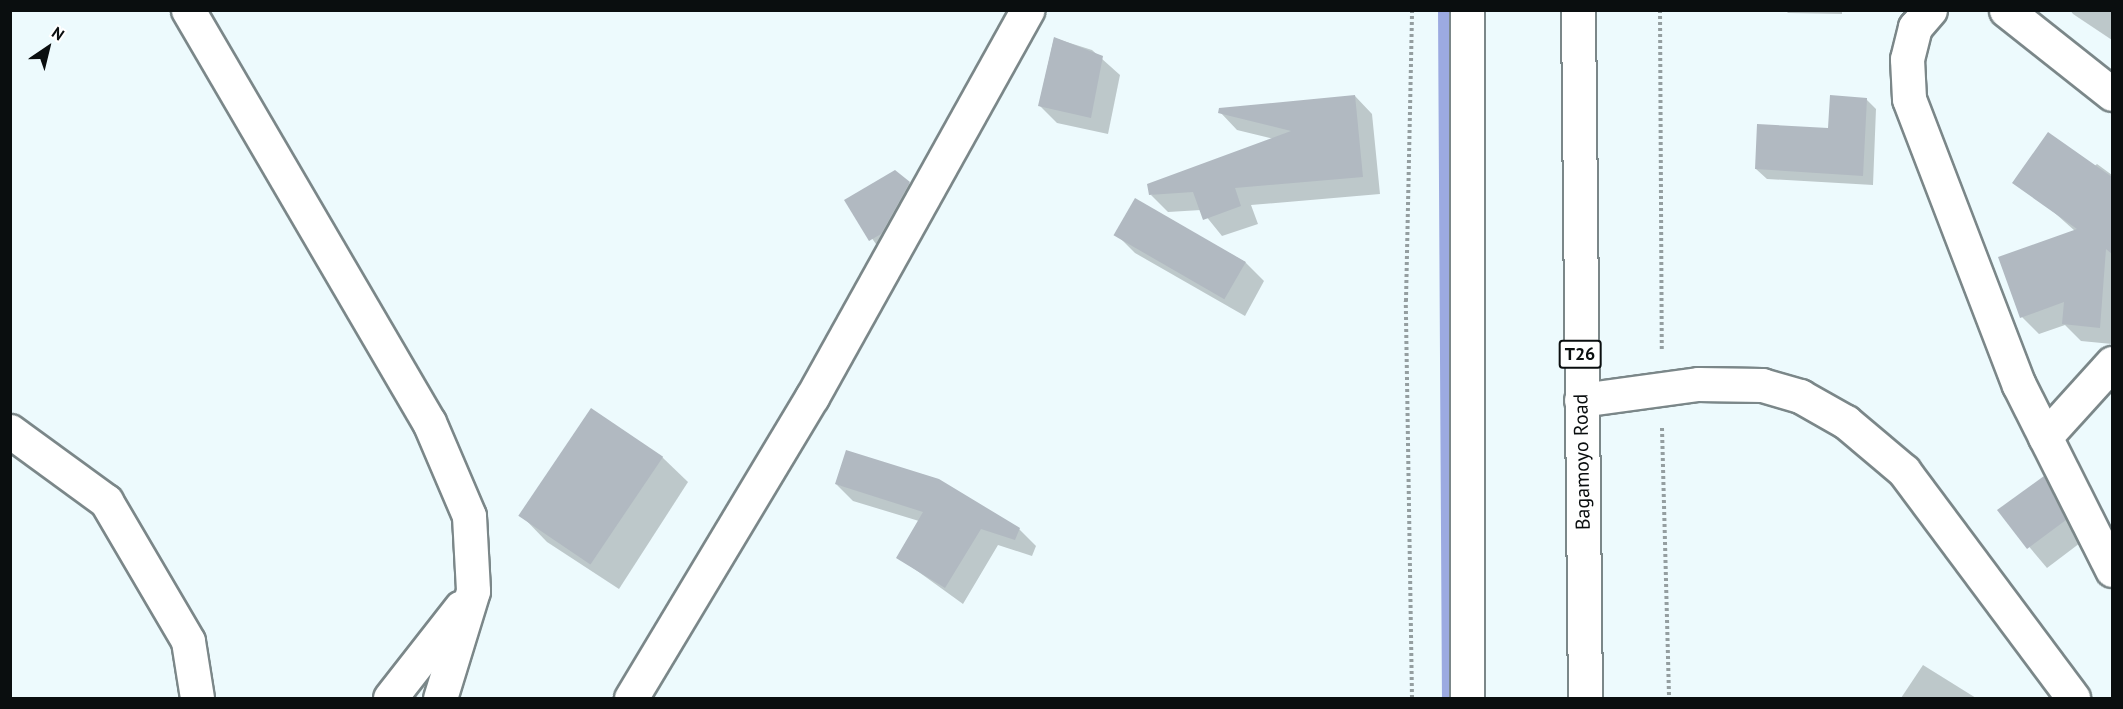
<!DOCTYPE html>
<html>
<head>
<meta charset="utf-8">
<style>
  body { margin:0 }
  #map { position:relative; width:2123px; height:709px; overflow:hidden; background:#edfafd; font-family:"PT Sans",sans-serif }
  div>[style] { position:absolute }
  .shadow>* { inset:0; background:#0003 }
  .stream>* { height:14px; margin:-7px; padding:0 7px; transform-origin:7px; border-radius:7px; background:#9caae1 }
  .building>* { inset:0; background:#b1b9c1; transform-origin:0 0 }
  .path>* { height:4px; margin-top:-2px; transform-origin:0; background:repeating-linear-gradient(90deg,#949ea0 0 3px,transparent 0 6px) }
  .roads { filter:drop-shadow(2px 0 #7b8789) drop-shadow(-2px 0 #7b8789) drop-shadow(0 2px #7b8789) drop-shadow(0 -2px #7b8789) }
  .minor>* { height:33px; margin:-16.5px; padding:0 16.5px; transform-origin:16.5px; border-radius:16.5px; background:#fff }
  .highway>* { height:33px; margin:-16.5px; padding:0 16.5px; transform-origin:16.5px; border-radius:16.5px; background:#fff }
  span { translate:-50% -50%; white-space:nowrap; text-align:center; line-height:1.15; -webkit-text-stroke:4.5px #fff; paint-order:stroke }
  .shield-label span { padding:2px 4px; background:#fff; border:2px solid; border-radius:4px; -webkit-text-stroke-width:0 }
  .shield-label { font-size:18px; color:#0a0e0f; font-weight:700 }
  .street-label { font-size:20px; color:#0a0e0f }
  .frame { position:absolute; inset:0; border:12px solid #0a0e0f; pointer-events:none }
  .north { position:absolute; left:18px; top:18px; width:60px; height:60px; -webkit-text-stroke:4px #fff; paint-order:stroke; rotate:35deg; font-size:16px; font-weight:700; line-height:24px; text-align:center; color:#0a0e0f }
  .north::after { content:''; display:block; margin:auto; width:21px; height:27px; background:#0a0e0f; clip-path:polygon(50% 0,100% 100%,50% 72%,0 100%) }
</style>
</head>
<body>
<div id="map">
  <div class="shadow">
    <div style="clip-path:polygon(1785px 10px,1842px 10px,1842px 14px,1788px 13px)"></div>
    <div style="clip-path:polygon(2070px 10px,2112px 10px,2112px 40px,2073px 14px)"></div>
    <div style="clip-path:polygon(1054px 38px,1092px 50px,1120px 75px,1108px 134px,1057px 123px,1039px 105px)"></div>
    <div style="clip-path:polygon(1355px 96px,1372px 114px,1380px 194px,1251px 205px,1258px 224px,1222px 236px,1201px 210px,1168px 212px,1151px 195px,1274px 139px,1237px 130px,1220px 112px)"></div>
    <div style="clip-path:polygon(1866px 99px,1876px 109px,1873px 185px,1767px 179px,1756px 169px,1830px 130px)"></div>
    <div style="clip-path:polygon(2097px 164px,2112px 175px,2112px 344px,2081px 341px,2065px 325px,2039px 334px,2022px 317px,2075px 231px,2047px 206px)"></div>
    <div style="clip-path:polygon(909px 183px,919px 193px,880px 250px,846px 200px)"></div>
    <div style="clip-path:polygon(1135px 200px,1245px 262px,1264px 281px,1245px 316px,1135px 253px,1116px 234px)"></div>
    <div style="clip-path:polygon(662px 457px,688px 482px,619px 589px,547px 542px,522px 516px)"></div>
    <div style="clip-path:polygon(2043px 478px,2062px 497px,2084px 540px,2047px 568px,1999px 511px)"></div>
    <div style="clip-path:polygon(836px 484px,1019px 529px,1036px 546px,1032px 556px,998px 545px,963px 604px,898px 557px,919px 521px,853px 501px)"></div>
    <div style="clip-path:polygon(1923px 665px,1976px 698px,1901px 698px)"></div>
  </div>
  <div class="stream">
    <div style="left:1445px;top:10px;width:688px;rotate:89.67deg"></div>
  </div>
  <div class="building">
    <div style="clip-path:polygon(1054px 37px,1103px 56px,1091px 118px,1038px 106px)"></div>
    <div style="clip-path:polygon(1355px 95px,1363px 177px,1235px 188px,1241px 206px,1203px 220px,1193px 192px,1149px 195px,1147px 184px,1291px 131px,1218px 113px,1219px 108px)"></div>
    <div style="clip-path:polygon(1830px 95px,1867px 98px,1863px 176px,1755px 169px,1757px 124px,1828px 128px)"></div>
    <div style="clip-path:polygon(2048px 132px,2112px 177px,2112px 254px,2106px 249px,2100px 328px,2062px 324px,2064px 302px,2020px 318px,1998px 257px,2077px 229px,2012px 183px)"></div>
    <div style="clip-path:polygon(895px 170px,910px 182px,881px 234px,869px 241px,844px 200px)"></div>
    <div style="left:1135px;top:198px;width:128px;height:43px;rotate:30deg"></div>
    <div style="left:591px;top:408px;width:87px;height:130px;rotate:34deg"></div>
    <div style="clip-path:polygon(846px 450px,939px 479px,1020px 528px,1015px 540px,981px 529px,945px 588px,896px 558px,923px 512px,835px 484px)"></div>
    <div style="clip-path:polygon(2044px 476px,2066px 520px,2027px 549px,1997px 510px)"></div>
  </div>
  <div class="path">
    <div style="left:1660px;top:10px;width:339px;rotate:89.7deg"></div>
    <div style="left:1662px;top:428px;width:270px;rotate:88.5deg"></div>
    <div style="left:1412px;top:698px;width:397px;rotate:-90.9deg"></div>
    <div style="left:1406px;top:301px;width:291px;rotate:-88.8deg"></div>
  </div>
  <div class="roads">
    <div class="minor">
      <div style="left:188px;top:10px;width:477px;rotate:59.7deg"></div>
      <div style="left:429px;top:422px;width:102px;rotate:66.9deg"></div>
      <div style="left:469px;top:516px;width:75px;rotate:86.9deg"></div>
      <div style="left:473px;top:591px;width:112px;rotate:107.1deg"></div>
      <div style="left:1930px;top:10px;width:23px;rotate:131deg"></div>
      <div style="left:1915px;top:27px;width:33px;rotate:104deg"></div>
      <div style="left:1907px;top:59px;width:40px;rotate:87.1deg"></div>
      <div style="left:1909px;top:99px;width:306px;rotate:69deg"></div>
      <div style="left:2019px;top:385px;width:207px;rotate:63.3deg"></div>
      <div style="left:2006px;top:10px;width:135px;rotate:38.4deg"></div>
      <div style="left:1581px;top:400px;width:118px;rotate:-7.8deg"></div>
      <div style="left:1698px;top:384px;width:64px;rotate:0.9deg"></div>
      <div style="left:1762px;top:385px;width:40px;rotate:16deg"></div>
      <div style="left:1800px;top:396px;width:53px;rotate:29.5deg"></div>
      <div style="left:1846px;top:422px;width:76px;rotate:40.2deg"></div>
      <div style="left:1904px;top:471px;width:283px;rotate:53.3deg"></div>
      <div style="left:10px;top:431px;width:119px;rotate:36.1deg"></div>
      <div style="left:106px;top:501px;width:162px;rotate:59.6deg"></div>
      <div style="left:188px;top:641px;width:58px;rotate:81deg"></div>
      <div style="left:2045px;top:437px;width:100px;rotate:-47.8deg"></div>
      <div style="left:390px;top:698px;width:115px;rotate:-52deg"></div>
      <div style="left:631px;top:698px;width:351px;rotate:-59deg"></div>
      <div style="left:812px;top:397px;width:443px;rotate:-60.9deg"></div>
    </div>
    <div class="highway">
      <div style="left:1578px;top:10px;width:688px;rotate:89.42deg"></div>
      <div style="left:1467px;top:698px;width:688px;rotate:-90deg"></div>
    </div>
  </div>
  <div class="shield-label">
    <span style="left:1580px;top:354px">T26</span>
  </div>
  <div class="street-label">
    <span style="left:1582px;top:462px;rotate:-91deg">Bagamoyo Road</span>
  </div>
  <div class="frame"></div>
  <div class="north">N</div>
</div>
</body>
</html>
